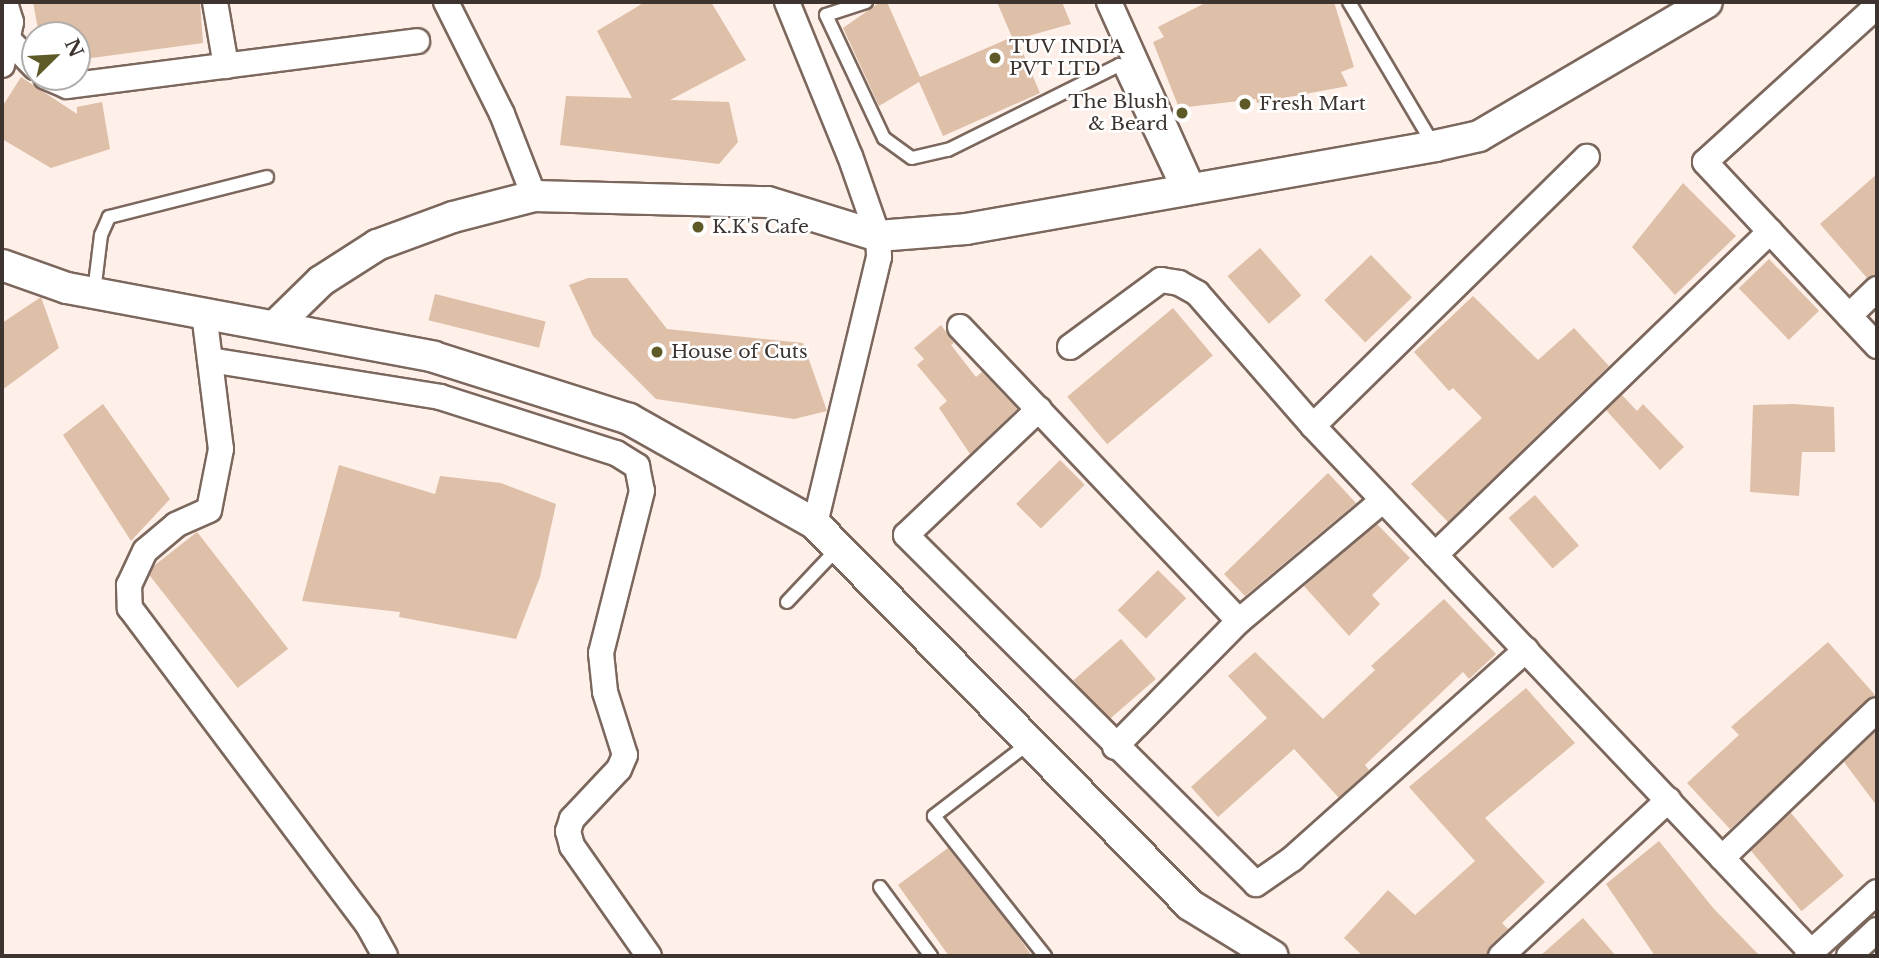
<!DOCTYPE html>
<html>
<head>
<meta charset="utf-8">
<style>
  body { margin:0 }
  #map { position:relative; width:1879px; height:958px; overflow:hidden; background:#feefe8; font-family:"Libre Baskerville",serif }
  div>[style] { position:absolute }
  .building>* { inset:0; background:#debfa8; transform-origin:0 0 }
  .roads { filter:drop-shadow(2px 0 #7c675d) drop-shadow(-2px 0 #7c675d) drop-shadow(0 2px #7c675d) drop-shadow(0 -2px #7c675d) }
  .service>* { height:12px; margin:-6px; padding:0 6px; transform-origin:6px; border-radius:6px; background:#fff }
  .minor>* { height:24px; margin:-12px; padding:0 12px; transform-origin:12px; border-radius:12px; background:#fff }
  .tertiary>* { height:30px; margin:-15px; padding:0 15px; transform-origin:15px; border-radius:15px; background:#fff }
  .dots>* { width:19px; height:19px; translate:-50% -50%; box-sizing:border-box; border:4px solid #fff; border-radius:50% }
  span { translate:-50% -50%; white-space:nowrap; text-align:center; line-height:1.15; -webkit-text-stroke:5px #fff; paint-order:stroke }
  .poi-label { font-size:19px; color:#3d342f }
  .left { translate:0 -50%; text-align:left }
  .right { translate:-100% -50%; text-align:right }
  .frame { position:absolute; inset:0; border:4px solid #3d342f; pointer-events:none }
  .north { position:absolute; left:21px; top:21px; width:70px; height:70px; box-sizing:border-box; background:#fff; border:2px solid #b1aeac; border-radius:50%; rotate:66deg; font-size:19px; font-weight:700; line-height:28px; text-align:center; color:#3d342f }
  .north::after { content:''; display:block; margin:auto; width:24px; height:32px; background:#5d5a27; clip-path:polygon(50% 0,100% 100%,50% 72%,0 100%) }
</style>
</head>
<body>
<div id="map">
  <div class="building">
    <div style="clip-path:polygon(33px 2px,200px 2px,203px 43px,77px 60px,77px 35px,39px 35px)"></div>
    <div style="clip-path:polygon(645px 2px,711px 2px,746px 60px,670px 100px,729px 102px,738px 142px,719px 164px,560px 145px,566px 96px,632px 98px,597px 31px)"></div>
    <div style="clip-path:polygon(880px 2px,887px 2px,920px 77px,1012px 37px,997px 2px,1062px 2px,1071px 24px,1017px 39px,1040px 93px,943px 136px,919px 82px,879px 106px,843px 28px)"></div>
    <div style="clip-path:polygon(1207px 2px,1334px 2px,1354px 67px,1341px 72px,1348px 86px,1257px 103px,1256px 99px,1179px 108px,1153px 42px,1164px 37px,1158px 27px)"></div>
    <div style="clip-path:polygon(21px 77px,77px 114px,77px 107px,102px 102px,110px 149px,51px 168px,2px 139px,2px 107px)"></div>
    <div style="clip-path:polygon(1877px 174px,1877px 275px,1867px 278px,1820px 224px)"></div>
    <div style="clip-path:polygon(1683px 183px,1736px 236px,1675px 295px,1632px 247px)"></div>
    <div style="left:1260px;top:248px;width:63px;height:43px;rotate:49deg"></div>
    <div style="left:1371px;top:255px;width:59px;height:65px;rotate:46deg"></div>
    <div style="left:1769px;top:259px;width:72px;height:42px;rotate:46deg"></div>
    <div style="clip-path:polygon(588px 278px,627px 278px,667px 329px,803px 343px,827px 411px,794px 419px,656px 399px,593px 336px,569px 285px)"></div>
    <div style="left:435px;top:294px;width:114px;height:27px;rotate:14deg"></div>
    <div style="clip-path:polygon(1473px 296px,1538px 360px,1574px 328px,1609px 366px,1448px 522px,1411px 484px,1482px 418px,1453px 388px,1449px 391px,1414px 352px)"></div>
    <div style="clip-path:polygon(41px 297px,59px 348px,2px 390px,2px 323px)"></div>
    <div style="left:1173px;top:308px;width:62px;height:138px;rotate:50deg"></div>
    <div style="clip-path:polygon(941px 325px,954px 343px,951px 345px,976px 377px,982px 372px,1017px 409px,970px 454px,939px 408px,947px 401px,917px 365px,924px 359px,914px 348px)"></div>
    <div style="clip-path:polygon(1622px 395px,1637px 411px,1643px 404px,1684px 447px,1660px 470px,1606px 410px)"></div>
    <div style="clip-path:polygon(103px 404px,170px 499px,131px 541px,63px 435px)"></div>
    <div style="clip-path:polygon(1793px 404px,1834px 407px,1835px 452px,1802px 452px,1799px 496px,1750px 492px,1753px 405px)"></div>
    <div style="left:1060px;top:460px;width:35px;height:62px;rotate:45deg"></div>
    <div style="clip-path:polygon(339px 465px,435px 494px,440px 476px,501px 483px,556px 504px,540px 577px,516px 639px,399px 617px,400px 612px,302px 601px)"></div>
    <div style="clip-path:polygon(1328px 473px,1356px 503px,1245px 596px,1224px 574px)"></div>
    <div style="left:1535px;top:495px;width:67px;height:35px;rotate:49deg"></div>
    <div style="clip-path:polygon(1377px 524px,1410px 558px,1372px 595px,1380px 604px,1349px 636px,1304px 586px)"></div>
    <div style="left:197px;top:532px;width:148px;height:64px;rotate:52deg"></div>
    <div style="left:1158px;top:570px;width:40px;height:57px;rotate:45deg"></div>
    <div style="clip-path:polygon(1444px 599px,1496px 654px,1469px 679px,1463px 672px,1365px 765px,1369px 770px,1339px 798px,1294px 749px,1218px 817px,1191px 787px,1267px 718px,1228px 676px,1255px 652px,1323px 719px,1375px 670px,1371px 666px)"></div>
    <div style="left:1121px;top:639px;width:53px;height:63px;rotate:49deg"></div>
    <div style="clip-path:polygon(1828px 642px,1875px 695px,1730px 829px,1687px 783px,1739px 735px,1731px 727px)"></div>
    <div style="clip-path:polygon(1526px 688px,1575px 743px,1485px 818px,1545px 882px,1502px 923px,1508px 929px,1490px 946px,1487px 956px,1363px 956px,1344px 938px,1388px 890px,1415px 915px,1475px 861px,1409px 787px)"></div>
    <div style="clip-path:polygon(1877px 730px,1877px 806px,1844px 762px)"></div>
    <div style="left:1791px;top:813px;width:82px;height:55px;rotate:50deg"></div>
    <div style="clip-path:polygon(1659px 841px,1714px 909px,1760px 956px,1655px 956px,1606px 884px)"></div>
    <div style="clip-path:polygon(948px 848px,1014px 931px,1032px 956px,949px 956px,898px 885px)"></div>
    <div style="clip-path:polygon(1583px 918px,1616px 956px,1540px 956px)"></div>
  </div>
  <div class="roads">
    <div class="service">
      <div style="left:866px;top:2px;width:42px;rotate:162deg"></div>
      <div style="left:826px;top:15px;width:136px;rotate:64.8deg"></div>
      <div style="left:884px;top:138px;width:34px;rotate:36deg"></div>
      <div style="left:912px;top:158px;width:37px;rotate:-13deg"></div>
      <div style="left:948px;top:150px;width:191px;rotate:-26.4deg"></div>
      <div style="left:1119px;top:65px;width:138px;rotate:64.7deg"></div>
      <div style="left:1349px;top:2px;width:167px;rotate:59.4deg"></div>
      <div style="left:94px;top:292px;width:57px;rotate:-83deg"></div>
      <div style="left:101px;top:235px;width:20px;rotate:-66deg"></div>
      <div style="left:109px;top:217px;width:163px;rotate:-14.2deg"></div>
      <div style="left:787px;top:602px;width:74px;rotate:-46.6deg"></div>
      <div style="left:1029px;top:743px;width:120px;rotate:142.5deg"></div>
      <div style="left:934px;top:816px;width:179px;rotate:51.6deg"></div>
      <div style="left:880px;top:887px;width:86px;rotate:53.5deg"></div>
    </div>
    <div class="minor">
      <div style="left:215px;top:2px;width:65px;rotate:80.2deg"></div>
      <div style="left:446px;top:2px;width:125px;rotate:63.4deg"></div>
      <div style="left:502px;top:114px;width:88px;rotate:68.7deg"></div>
      <div style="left:787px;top:2px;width:166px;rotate:67.8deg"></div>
      <div style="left:850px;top:156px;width:85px;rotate:70.7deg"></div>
      <div style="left:878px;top:236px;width:21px;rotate:87deg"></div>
      <div style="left:879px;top:257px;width:275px;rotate:103.5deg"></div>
      <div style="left:1109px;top:2px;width:207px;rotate:65.8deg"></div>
      <div style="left:1877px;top:6px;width:232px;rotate:137.8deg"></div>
      <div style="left:1705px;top:162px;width:252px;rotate:46.9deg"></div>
      <div style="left:6px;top:37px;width:42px;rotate:46deg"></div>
      <div style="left:2px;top:65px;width:44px;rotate:-78.2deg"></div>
      <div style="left:11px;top:22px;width:21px;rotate:-107deg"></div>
      <div style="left:46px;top:77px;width:23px;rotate:23deg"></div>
      <div style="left:67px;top:86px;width:353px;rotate:-7.3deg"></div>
      <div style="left:204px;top:313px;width:137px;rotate:82.9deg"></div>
      <div style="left:221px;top:449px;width:62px;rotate:101.1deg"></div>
      <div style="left:209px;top:510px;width:36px;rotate:156deg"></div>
      <div style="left:176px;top:525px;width:40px;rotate:140deg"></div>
      <div style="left:145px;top:551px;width:38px;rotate:115deg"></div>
      <div style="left:129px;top:585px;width:23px;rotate:88deg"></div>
      <div style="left:130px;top:608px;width:396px;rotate:53.1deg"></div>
      <div style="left:368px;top:925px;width:35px;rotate:61deg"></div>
      <div style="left:1849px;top:316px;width:39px;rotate:-44deg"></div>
      <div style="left:960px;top:327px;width:405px;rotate:46.5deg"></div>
      <div style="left:1070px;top:347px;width:113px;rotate:-36.4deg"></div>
      <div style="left:1161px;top:280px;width:18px;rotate:9deg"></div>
      <div style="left:1179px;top:283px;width:21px;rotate:29deg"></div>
      <div style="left:1197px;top:293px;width:176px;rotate:48.9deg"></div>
      <div style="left:1313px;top:426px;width:730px;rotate:46.55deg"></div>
      <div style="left:210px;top:360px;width:233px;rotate:9.1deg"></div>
      <div style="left:440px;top:397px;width:185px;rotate:17.7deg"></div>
      <div style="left:616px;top:453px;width:25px;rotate:32deg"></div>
      <div style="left:637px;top:466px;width:25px;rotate:79deg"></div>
      <div style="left:642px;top:491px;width:167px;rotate:104.2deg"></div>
      <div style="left:601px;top:653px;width:39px;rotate:84deg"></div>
      <div style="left:605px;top:692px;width:66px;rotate:72.4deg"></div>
      <div style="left:625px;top:755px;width:15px;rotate:113deg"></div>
      <div style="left:619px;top:769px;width:69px;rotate:133.2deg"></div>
      <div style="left:572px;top:819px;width:13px;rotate:108deg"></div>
      <div style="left:568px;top:831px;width:16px;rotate:75deg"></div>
      <div style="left:572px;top:846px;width:134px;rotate:55deg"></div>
      <div style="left:1039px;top:409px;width:183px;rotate:136.5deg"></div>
      <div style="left:906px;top:535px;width:494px;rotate:44.9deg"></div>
      <div style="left:1256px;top:884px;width:44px;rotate:-34.8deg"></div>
      <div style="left:1292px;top:859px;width:314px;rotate:-41.8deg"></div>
      <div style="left:1313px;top:426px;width:384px;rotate:-44.5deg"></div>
      <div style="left:1435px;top:555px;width:466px;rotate:-44deg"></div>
      <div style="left:1115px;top:747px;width:177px;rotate:-45.5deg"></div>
      <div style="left:1239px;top:621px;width:188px;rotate:-40deg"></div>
      <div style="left:1722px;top:858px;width:214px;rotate:-43.7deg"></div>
      <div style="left:1501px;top:956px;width:229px;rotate:-43deg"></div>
      <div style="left:1807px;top:956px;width:95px;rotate:-42.4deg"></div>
      <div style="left:1849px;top:956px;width:38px;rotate:-43deg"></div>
    </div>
    <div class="tertiary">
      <div style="left:2px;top:265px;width:69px;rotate:19.5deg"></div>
      <div style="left:67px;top:288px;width:373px;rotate:10.6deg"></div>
      <div style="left:434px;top:357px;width:205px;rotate:17.6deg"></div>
      <div style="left:629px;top:419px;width:214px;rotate:29.4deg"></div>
      <div style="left:815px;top:524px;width:535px;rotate:45.45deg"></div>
      <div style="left:1190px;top:905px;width:97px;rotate:31.6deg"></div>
      <div style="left:275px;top:326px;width:64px;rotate:-44.4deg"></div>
      <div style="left:321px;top:281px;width:67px;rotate:-32.7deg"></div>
      <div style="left:377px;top:245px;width:81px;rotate:-20.2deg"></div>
      <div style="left:453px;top:217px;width:84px;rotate:-14.5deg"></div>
      <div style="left:534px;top:196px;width:234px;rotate:1.5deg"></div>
      <div style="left:768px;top:202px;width:115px;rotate:17.2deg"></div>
      <div style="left:878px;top:236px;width:88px;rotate:-4.5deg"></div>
      <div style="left:966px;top:229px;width:476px;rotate:-10deg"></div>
      <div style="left:1435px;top:146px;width:45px;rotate:-12.8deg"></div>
      <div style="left:1479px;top:136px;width:264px;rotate:-30.4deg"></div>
    </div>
  </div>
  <div class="dots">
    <div style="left:995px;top:58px;background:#5d5a27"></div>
    <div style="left:1245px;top:104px;background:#5d5a27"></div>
    <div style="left:1182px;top:113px;background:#5d5a27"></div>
    <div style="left:698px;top:227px;background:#5d5a27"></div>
    <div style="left:657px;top:352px;background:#5d5a27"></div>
  </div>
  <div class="poi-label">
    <span class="left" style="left:1009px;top:58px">TUV INDIA<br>PVT LTD</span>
    <span class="right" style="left:1168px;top:113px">The Blush<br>&amp; Beard</span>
    <span class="left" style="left:1259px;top:104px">Fresh Mart</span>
    <span class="left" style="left:712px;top:227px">K.K's Cafe</span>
    <span class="left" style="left:671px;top:352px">House of Cuts</span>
  </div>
  <div class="frame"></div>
  <div class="north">N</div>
</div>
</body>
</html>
